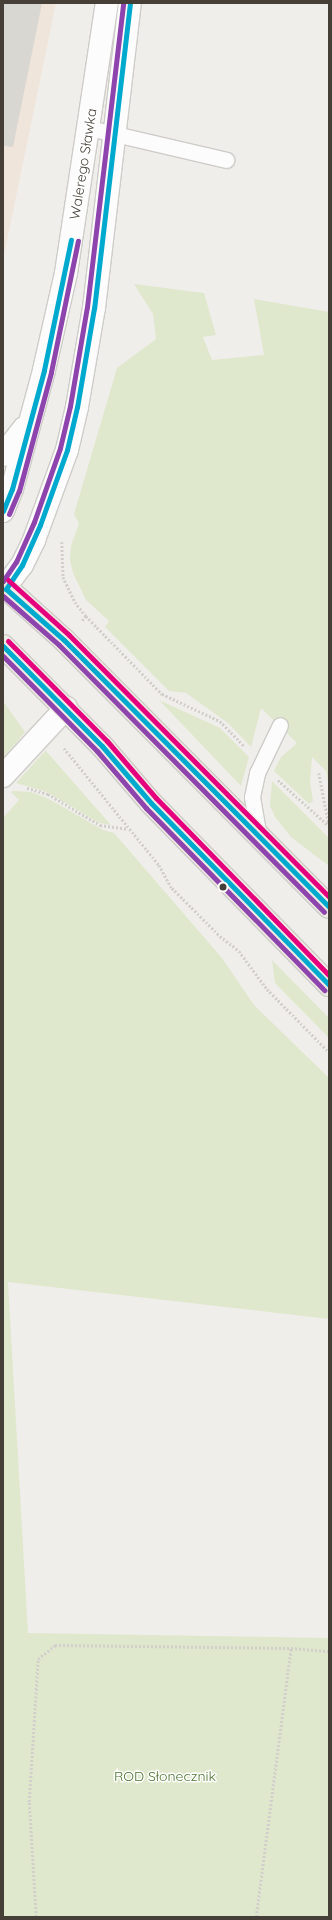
<!DOCTYPE html>
<html>
<head>
<meta charset="utf-8">
<style>
  body { margin:0 }
  #map { position:relative; width:332px; height:1920px; overflow:hidden; background:#f0eeea; font-family:Quicksand,sans-serif }
  div>[style] { position:absolute }
  .commercial>* { inset:0; background:#efe5db }
  .green>* { inset:0; background:#dfe8cc }
  .building>* { inset:0; background:#d9d7d2 }
  .path>* { height:2.5px; margin-top:-1.25px; transform-origin:0; background:repeating-linear-gradient(90deg,#d1cecb 0 2px,transparent 0 4px) }
  .roads { filter:drop-shadow(1px 0 #ceccc8) drop-shadow(-1px 0 #ceccc8) drop-shadow(0 1px #ceccc8) drop-shadow(0 -1px #ceccc8) }
  .service>* { height:15px; margin:-7.5px; padding:0 7.5px; transform-origin:7.5px; border-radius:7.5px; background:#fdfcfc }
  .minor>* { height:22px; margin:-11px; padding:0 11px; transform-origin:11px; border-radius:11px; background:#fdfcfc }
  .tertiary>* { height:22px; margin:-11px; padding:0 11px; transform-origin:11px; border-radius:11px; background:#fdfcfc }
  .primary>* { height:22px; margin:-11px; padding:0 11px; transform-origin:11px; border-radius:11px; background:#f0ebe4 }
  .bus-1>* { height:5px; margin:-2.5px; padding:0 2.5px; transform-origin:2.5px; border-radius:2.5px; background:#00a9ce }
  .bus-2>* { height:5px; margin:-2.5px; padding:0 2.5px; transform-origin:2.5px; border-radius:2.5px; background:#8e44ad }
  .bus-3>* { height:5px; margin:-2.5px; padding:0 2.5px; transform-origin:2.5px; border-radius:2.5px; background:#e5007d }
  .dots>* { width:11px; height:11px; translate:-50% -50%; box-sizing:border-box; border:2px solid #fff; border-radius:50% }
  span { translate:-50% -50%; white-space:nowrap; text-align:center; line-height:1.15; -webkit-text-stroke:3px #fff; paint-order:stroke }
  .street-label { font-size:14px; color:#453f37 }
  .park-label { font-size:14px; color:#4c742d }
  .frame { position:absolute; inset:0; border:4px solid #453f37; pointer-events:none }
</style>
</head>
<body>
<div id="map">
  <div class="commercial">
    <div style="clip-path:polygon(3px 3px,56px 3px,3px 260px)"></div>
  </div>
  <div class="green">
    <div style="clip-path:polygon(134px 284px,204px 293px,216px 335px,203px 337px,212px 360px,264px 355px,254px 299px,329px 312px,329px 787px,326px 771px,312px 757px,310px 781px,313px 801px,309px 804px,274px 771px,281px 757px,297px 743px,261px 708px,251px 747px,228px 723px,186px 693px,169px 691px,105px 627px,109px 621px,86px 600px,73px 573px,70px 560px,71px 546px,79px 523px,74px 514px,117px 368px,156px 339px,153px 314px)"></div>
    <div style="clip-path:polygon(159px 700px,220px 728px,249px 757px,241px 786px)"></div>
    <div style="clip-path:polygon(3px 701px,25px 732px,3px 758px)"></div>
    <div style="clip-path:polygon(46px 750px,46px 751px,111px 825px,99px 823px,47px 792px,16px 783px)"></div>
    <div style="clip-path:polygon(272px 781px,329px 838px,329px 866px,291px 837px,275px 817px,270px 806px)"></div>
    <div style="clip-path:polygon(13px 791px,31px 792px,49px 799px,103px 830px,114px 833px,222px 958px,254px 1005px,329px 1078px,329px 1319px,8px 1282px,28px 1633px,329px 1638px,329px 1917px,3px 1917px,3px 818px,19px 800px,11px 792px)"></div>
    <div style="clip-path:polygon(272px 960px,329px 1018px,329px 1038px,275px 983px)"></div>
  </div>
  <div class="building">
    <div style="clip-path:polygon(3px 3px,42px 3px,13px 147px,3px 146px)"></div>
  </div>
  <div class="path">
    <div style="left:62px;top:542px;width:35px;rotate:88deg"></div>
    <div style="left:63px;top:577px;width:28px;rotate:64deg"></div>
    <div style="left:75px;top:602px;width:18px;rotate:52deg"></div>
    <div style="left:86px;top:616px;width:6px;rotate:129deg"></div>
    <div style="left:86px;top:616px;width:109px;rotate:45.7deg"></div>
    <div style="left:162px;top:694px;width:64px;rotate:25deg"></div>
    <div style="left:220px;top:721px;width:36px;rotate:46deg"></div>
    <div style="left:64px;top:748px;width:151px;rotate:50.9deg"></div>
    <div style="left:159px;top:865px;width:26px;rotate:61deg"></div>
    <div style="left:172px;top:888px;width:68px;rotate:45deg"></div>
    <div style="left:220px;top:936px;width:24px;rotate:38deg"></div>
    <div style="left:239px;top:951px;width:47px;rotate:53.6deg"></div>
    <div style="left:267px;top:989px;width:88px;rotate:45.5deg"></div>
    <div style="left:319px;top:773px;width:53px;rotate:79.1deg"></div>
    <div style="left:278px;top:780px;width:69px;rotate:42deg"></div>
    <div style="left:27px;top:788px;width:22px;rotate:16deg"></div>
    <div style="left:48px;top:794px;width:61px;rotate:30.8deg"></div>
    <div style="left:100px;top:825px;width:27px;rotate:8deg"></div>
    <div style="left:36px;top:1917px;width:115px;rotate:-93.5deg"></div>
    <div style="left:29px;top:1802px;width:143px;rotate:-86.4deg"></div>
    <div style="left:38px;top:1659px;width:22px;rotate:-39deg"></div>
    <div style="left:55px;top:1645px;width:236px;rotate:0.7deg"></div>
    <div style="left:256px;top:1917px;width:271px;rotate:-82.6deg"></div>
    <div style="left:291px;top:1648px;width:38px;rotate:5deg"></div>
  </div>
  <div class="roads">
    <div class="service">
      <div style="left:89px;top:128px;width:141px;rotate:13.1deg"></div>
      <div style="left:259px;top:837px;width:41px;rotate:-99.9deg"></div>
      <div style="left:252px;top:797px;width:25px;rotate:-78deg"></div>
      <div style="left:257px;top:773px;width:53px;rotate:-64.4deg"></div>
    </div>
    <div class="minor">
      <div style="left:3px;top:776px;width:93px;rotate:-47.2deg"></div>
    </div>
    <div class="tertiary">
      <div style="left:3px;top:455px;width:34px;rotate:-52deg"></div>
      <div style="left:3px;top:511px;width:24px;rotate:-68deg"></div>
      <div style="left:12px;top:489px;width:123px;rotate:-74.9deg"></div>
      <div style="left:44px;top:370px;width:99px;rotate:-77.2deg"></div>
      <div style="left:66px;top:273px;width:273px;rotate:-81.4deg"></div>
      <div style="left:3px;top:590px;width:31px;rotate:-53deg"></div>
      <div style="left:22px;top:565px;width:28px;rotate:-64deg"></div>
      <div style="left:34px;top:540px;width:96px;rotate:-69.9deg"></div>
      <div style="left:67px;top:450px;width:44px;rotate:-76.9deg"></div>
      <div style="left:77px;top:407px;width:100px;rotate:-80.3deg"></div>
      <div style="left:94px;top:308px;width:307px;rotate:-83.3deg"></div>
    </div>
    <div class="primary">
      <div style="left:3px;top:585px;width:82px;rotate:42deg"></div>
      <div style="left:64px;top:640px;width:376px;rotate:45.2deg"></div>
      <div style="left:3px;top:646px;width:141px;rotate:45.3deg"></div>
      <div style="left:102px;top:746px;width:75px;rotate:49.3deg"></div>
      <div style="left:151px;top:803px;width:255px;rotate:45.6deg"></div>
    </div>
  </div>
  <div class="bus-1">
    <div style="left:130px;top:3px;width:307px;rotate:96.7deg"></div>
    <div style="left:94px;top:308px;width:100px;rotate:99.7deg"></div>
    <div style="left:77px;top:407px;width:44px;rotate:103.1deg"></div>
    <div style="left:67px;top:450px;width:80px;rotate:109.8deg"></div>
    <div style="left:40px;top:525px;width:44px;rotate:114.2deg"></div>
    <div style="left:22px;top:565px;width:29px;rotate:124deg"></div>
    <div style="left:6px;top:589px;width:77px;rotate:41.3deg"></div>
    <div style="left:64px;top:640px;width:376px;rotate:45.2deg"></div>
    <div style="left:3px;top:511px;width:24px;rotate:-68deg"></div>
    <div style="left:12px;top:489px;width:123px;rotate:-74.9deg"></div>
    <div style="left:44px;top:370px;width:133px;rotate:-78.3deg"></div>
    <div style="left:3px;top:646px;width:141px;rotate:45.3deg"></div>
    <div style="left:102px;top:746px;width:75px;rotate:49.3deg"></div>
    <div style="left:151px;top:803px;width:255px;rotate:45.6deg"></div>
  </div>
  <div class="bus-2">
    <div style="left:9px;top:514px;width:25px;rotate:-67deg"></div>
    <div style="left:19px;top:491px;width:123px;rotate:-74.9deg"></div>
    <div style="left:51px;top:372px;width:134px;rotate:-78.4deg"></div>
    <div style="left:3px;top:581px;width:23px;rotate:-56deg"></div>
    <div style="left:16px;top:562px;width:44px;rotate:-65.8deg"></div>
    <div style="left:34px;top:522px;width:78px;rotate:-70.6deg"></div>
    <div style="left:60px;top:448px;width:43px;rotate:-76.6deg"></div>
    <div style="left:70px;top:406px;width:100px;rotate:-80.3deg"></div>
    <div style="left:87px;top:307px;width:306px;rotate:-83.2deg"></div>
    <div style="left:3px;top:596px;width:74px;rotate:41.2deg"></div>
    <div style="left:59px;top:645px;width:376px;rotate:45.2deg"></div>
    <div style="left:3px;top:656px;width:134px;rotate:45.3deg"></div>
    <div style="left:97px;top:751px;width:75px;rotate:49.3deg"></div>
    <div style="left:146px;top:808px;width:255px;rotate:45.6deg"></div>
  </div>
  <div class="bus-3">
    <div style="left:8px;top:580px;width:82px;rotate:42deg"></div>
    <div style="left:69px;top:635px;width:369px;rotate:45.2deg"></div>
    <div style="left:8px;top:641px;width:141px;rotate:45.3deg"></div>
    <div style="left:107px;top:741px;width:75px;rotate:49.3deg"></div>
    <div style="left:156px;top:798px;width:248px;rotate:45.7deg"></div>
  </div>
  <div class="dots">
    <div style="left:223px;top:887px;background:#453f37"></div>
  </div>
  <div class="street-label">
    <span style="left:83px;top:164px;rotate:-81deg">Walerego Sławka</span>
  </div>
  <div class="park-label">
    <span style="left:165px;top:1776px">ROD Słonecznik</span>
  </div>
  <div class="frame"></div>
</div>
</body>
</html>
